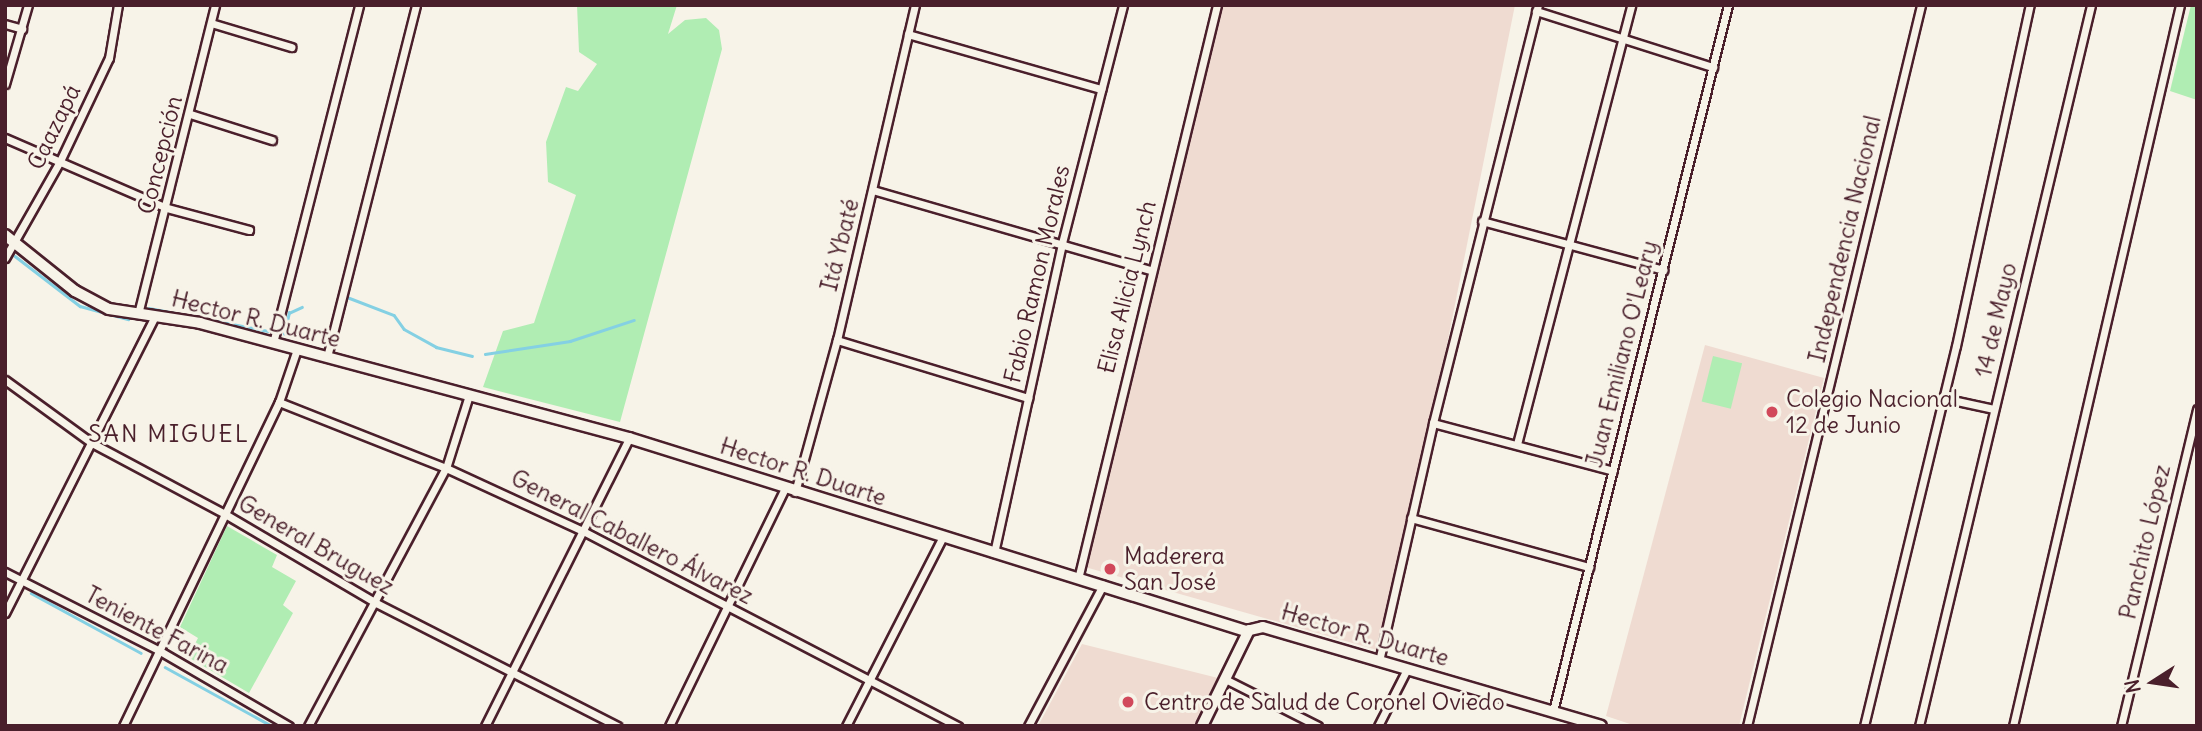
<!DOCTYPE html>
<html>
<head>
<meta charset="utf-8">
<style>
  body { margin:0 }
  #map { position:relative; width:2202px; height:731px; overflow:hidden; background:#f7f3e8; font-family:Delius,sans-serif }
  div>[style] { position:absolute }
  .built>* { inset:0; background:#efdbd1 }
  .green>* { inset:0; background:#b0edb3; transform-origin:0 0 }
  .stream>* { height:2.5px; margin:-1.25px; padding:0 1.25px; transform-origin:1.25px; border-radius:1.25px; background:#84d0e3 }
  .roads { filter:drop-shadow(2px 0 #4a1f2b) drop-shadow(-2px 0 #4a1f2b) drop-shadow(0 2px #4a1f2b) drop-shadow(0 -2px #4a1f2b) }
  .street>* { height:7px; margin:-3.5px; padding:0 3.5px; transform-origin:3.5px; border-radius:3.5px; background:#f7f3e8 }
  .secondary>* { height:10px; margin:-5px; padding:0 5px; transform-origin:5px; border-radius:5px; background:#f7f3e8 }
  .dots>* { width:19px; height:19px; translate:-50% -50%; box-sizing:border-box; border:4px solid #f7f3e8; border-radius:50% }
  span { translate:-50% -50%; white-space:nowrap; text-align:center; line-height:1.15; -webkit-text-stroke:6px #f7f3e8; paint-order:stroke }
  .street-label { font-size:23px; color:#4a1f2b }
  .poi-label { font-size:23px; color:#4a1f2b }
  .left { translate:0 -50%; text-align:left }
  .neighbourhood-label { font-size:24px; color:#4a1f2b; letter-spacing:2px }
  .frame { position:absolute; inset:0; border:7px solid #4a1f2b; pointer-events:none }
  .north { position:absolute; left:2118px; top:647px; width:70px; height:70px; -webkit-text-stroke:5px #f7f3e8; paint-order:stroke; rotate:258deg; font-size:19px; font-weight:700; line-height:28px; text-align:center; color:#4a1f2b }
  .north::after { content:''; display:block; margin:auto; width:24px; height:32px; background:#4a1f2b; clip-path:polygon(50% 0,100% 100%,50% 72%,0 100%) }
</style>
</head>
<body>
<div id="map">
  <div class="built">
    <div style="clip-path:polygon(1217px 5px,1515px 5px,1423px 464px,1377px 650px,1085px 567px)"></div>
    <div style="clip-path:polygon(1705px 345px,1824px 378px,1739px 726px,1636px 726px,1606px 716px)"></div>
    <div style="clip-path:polygon(1082px 644px,1218px 678px,1194px 726px,1038px 726px)"></div>
  </div>
  <div class="green">
    <div style="clip-path:polygon(577px 5px,677px 5px,668px 34px,685px 20px,706px 18px,719px 30px,722px 49px,620px 422px,483px 387px,503px 331px,534px 323px,576px 195px,548px 182px,546px 142px,566px 87px,578px 91px,597px 64px,579px 52px)"></div>
    <div style="clip-path:polygon(2191px 5px,2197px 5px,2197px 100px,2170px 91px)"></div>
    <div style="left:1713px;top:356px;width:30px;height:47px;rotate:14deg"></div>
    <div style="clip-path:polygon(227px 526px,277px 555px,272px 567px,296px 581px,283px 605px,293px 613px,249px 693px,188px 657px,198px 638px,180px 627px)"></div>
  </div>
  <div class="stream">
    <div style="left:15px;top:256px;width:82px;rotate:37.6deg"></div>
    <div style="left:80px;top:306px;width:50px;rotate:15.2deg"></div>
    <div style="left:347px;top:297px;width:50px;rotate:21deg"></div>
    <div style="left:394px;top:315px;width:17px;rotate:54deg"></div>
    <div style="left:404px;top:329px;width:37px;rotate:29deg"></div>
    <div style="left:436px;top:347px;width:37px;rotate:14deg"></div>
    <div style="left:149px;top:308px;width:121px;rotate:10.9deg"></div>
    <div style="left:284px;top:334px;width:22px;rotate:-77deg"></div>
    <div style="left:289px;top:313px;width:14px;rotate:-25deg"></div>
    <div style="left:485px;top:354px;width:86px;rotate:-8.7deg"></div>
    <div style="left:570px;top:341px;width:67px;rotate:-18.2deg"></div>
    <div style="left:31px;top:593px;width:125px;rotate:28.6deg"></div>
    <div style="left:165px;top:667px;width:122px;rotate:28.9deg"></div>
  </div>
  <div class="roads">
    <div class="street">
      <div style="left:1536px;top:11px;width:186px;rotate:17.6deg"></div>
      <div style="left:211px;top:23px;width:84px;rotate:16.7deg"></div>
      <div style="left:5px;top:24px;width:18px;rotate:16deg"></div>
      <div style="left:908px;top:34px;width:201px;rotate:15.9deg"></div>
      <div style="left:5px;top:84px;width:82px;rotate:-73.8deg"></div>
      <div style="left:190px;top:114px;width:86px;rotate:17.6deg"></div>
      <div style="left:5px;top:138px;width:176px;rotate:23.4deg"></div>
      <div style="left:167px;top:208px;width:85px;rotate:15deg"></div>
      <div style="left:873px;top:190px;width:288px;rotate:16.1deg"></div>
      <div style="left:1482px;top:221px;width:188px;rotate:15.1deg"></div>
      <div style="left:5px;top:258px;width:112px;rotate:-60.4deg"></div>
      <div style="left:60px;top:161px;width:114px;rotate:-64.6deg"></div>
      <div style="left:109px;top:58px;width:54px;rotate:-80.4deg"></div>
      <div style="left:138px;top:314px;width:318px;rotate:-76deg"></div>
      <div style="left:837px;top:340px;width:200px;rotate:16.9deg"></div>
      <div style="left:273px;top:343px;width:349px;rotate:-75.7deg"></div>
      <div style="left:327px;top:357px;width:363px;rotate:-75.8deg"></div>
      <div style="left:5px;top:380px;width:107px;rotate:35.9deg"></div>
      <div style="left:92px;top:443px;width:151px;rotate:28.1deg"></div>
      <div style="left:225px;top:514px;width:175px;rotate:30.5deg"></div>
      <div style="left:376px;top:603px;width:271px;rotate:27deg"></div>
      <div style="left:1943px;top:398px;width:52px;rotate:12.2deg"></div>
      <div style="left:279px;top:402px;width:180px;rotate:21.6deg"></div>
      <div style="left:446px;top:468px;width:151px;rotate:24.7deg"></div>
      <div style="left:583px;top:531px;width:423px;rotate:27.5deg"></div>
      <div style="left:1433px;top:423px;width:431px;rotate:-75.9deg"></div>
      <div style="left:1517px;top:444px;width:454px;rotate:-75.4deg"></div>
      <div style="left:795px;top:492px;width:158px;rotate:-74.6deg"></div>
      <div style="left:837px;top:340px;width:344px;rotate:-76.9deg"></div>
      <div style="left:1411px;top:518px;width:185px;rotate:15.4deg"></div>
      <div style="left:994px;top:553px;width:317px;rotate:-77.6deg"></div>
      <div style="left:1062px;top:243px;width:246px;rotate:-75.6deg"></div>
      <div style="left:5px;top:572px;width:174px;rotate:27deg"></div>
      <div style="left:160px;top:651px;width:149px;rotate:30.2deg"></div>
      <div style="left:1078px;top:579px;width:591px;rotate:-76.39deg"></div>
      <div style="left:5px;top:613px;width:333px;rotate:-63.2deg"></div>
      <div style="left:1379px;top:661px;width:244px;rotate:-77.2deg"></div>
      <div style="left:1433px;top:423px;width:186px;rotate:14.9deg"></div>
      <div style="left:1225px;top:679px;width:104px;rotate:26.8deg"></div>
      <div style="left:1553px;top:711px;width:727px;rotate:-76.08deg"></div>
      <div style="left:123px;top:726px;width:360px;rotate:-64.3deg"></div>
      <div style="left:279px;top:402px;width:56px;rotate:-71.2deg"></div>
      <div style="left:308px;top:726px;width:293px;rotate:-61.9deg"></div>
      <div style="left:446px;top:468px;width:77px;rotate:-72.5deg"></div>
      <div style="left:485px;top:726px;width:322px;rotate:-63.4deg"></div>
      <div style="left:669px;top:726px;width:265px;rotate:-64deg"></div>
      <div style="left:846px;top:726px;width:211px;rotate:-62.9deg"></div>
      <div style="left:1028px;top:726px;width:160px;rotate:-62deg"></div>
      <div style="left:1378px;top:726px;width:64px;rotate:-63deg"></div>
      <div style="left:1747px;top:726px;width:742px;rotate:-76.43deg"></div>
      <div style="left:1864px;top:726px;width:391px;rotate:-76.4deg"></div>
      <div style="left:1956px;top:346px;width:349px;rotate:-77.8deg"></div>
      <div style="left:1919px;top:726px;width:741px;rotate:-76.58deg"></div>
      <div style="left:2013px;top:726px;width:740px;rotate:-76.96deg"></div>
      <div style="left:2121px;top:726px;width:326px;rotate:-76.5deg"></div>
    </div>
    <div class="secondary">
      <div style="left:5px;top:235px;width:90px;rotate:38.7deg"></div>
      <div style="left:75px;top:291px;width:38px;rotate:28deg"></div>
      <div style="left:109px;top:309px;width:92px;rotate:8.7deg"></div>
      <div style="left:200px;top:323px;width:444px;rotate:15deg"></div>
      <div style="left:629px;top:438px;width:646px;rotate:17.37deg"></div>
      <div style="left:1246px;top:631px;width:17px;rotate:-13deg"></div>
      <div style="left:1263px;top:627px;width:352px;rotate:16.3deg"></div>
      <div style="left:1202px;top:726px;width:107px;rotate:-63.9deg"></div>
    </div>
  </div>
  <div class="dots">
    <div style="left:1772px;top:412px;background:#d1495b"></div>
    <div style="left:1110px;top:569px;background:#d1495b"></div>
    <div style="left:1128px;top:702px;background:#d1495b"></div>
  </div>
  <div class="street-label">
    <span style="left:54px;top:127px;rotate:-64deg">Caazapá</span>
    <span style="left:160px;top:155px;rotate:-76deg">Concepción</span>
    <span style="left:1845px;top:239px;rotate:-77deg">Independencia Nacional</span>
    <span style="left:840px;top:245px;rotate:-76deg">Itá Ybaté</span>
    <span style="left:1037px;top:274px;rotate:-77deg">Fabio Ramon Morales</span>
    <span style="left:1127px;top:287px;rotate:-76deg">Elisa Alicia Lynch</span>
    <span style="left:256px;top:319px;rotate:14deg">Hector R. Duarte</span>
    <span style="left:1996px;top:320px;rotate:-77deg">14 de Mayo</span>
    <span style="left:1622px;top:354px;rotate:-76deg">Juan Emiliano O'Leary</span>
    <span style="left:803px;top:472px;rotate:18deg">Hector R. Duarte</span>
    <span style="left:632px;top:537px;rotate:27deg">General Caballero Álvarez</span>
    <span style="left:2145px;top:542px;rotate:-77deg">Panchito López</span>
    <span style="left:316px;top:545px;rotate:30deg">General Bruguez</span>
    <span style="left:157px;top:630px;rotate:28deg">Teniente Farina</span>
    <span style="left:1365px;top:635px;rotate:16deg">Hector R. Duarte</span>
  </div>
  <div class="poi-label">
    <span class="left" style="left:1786px;top:412px">Colegio Nacional<br>12 de Junio</span>
    <span class="left" style="left:1124px;top:569px">Maderera<br>San José</span>
    <span class="left" style="left:1144px;top:702px">Centro de Salud de Coronel Oviedo</span>
  </div>
  <div class="neighbourhood-label">
    <span style="left:169px;top:434px">SAN MIGUEL</span>
  </div>
  <div class="frame"></div>
  <div class="north">N</div>
</div>
</body>
</html>
